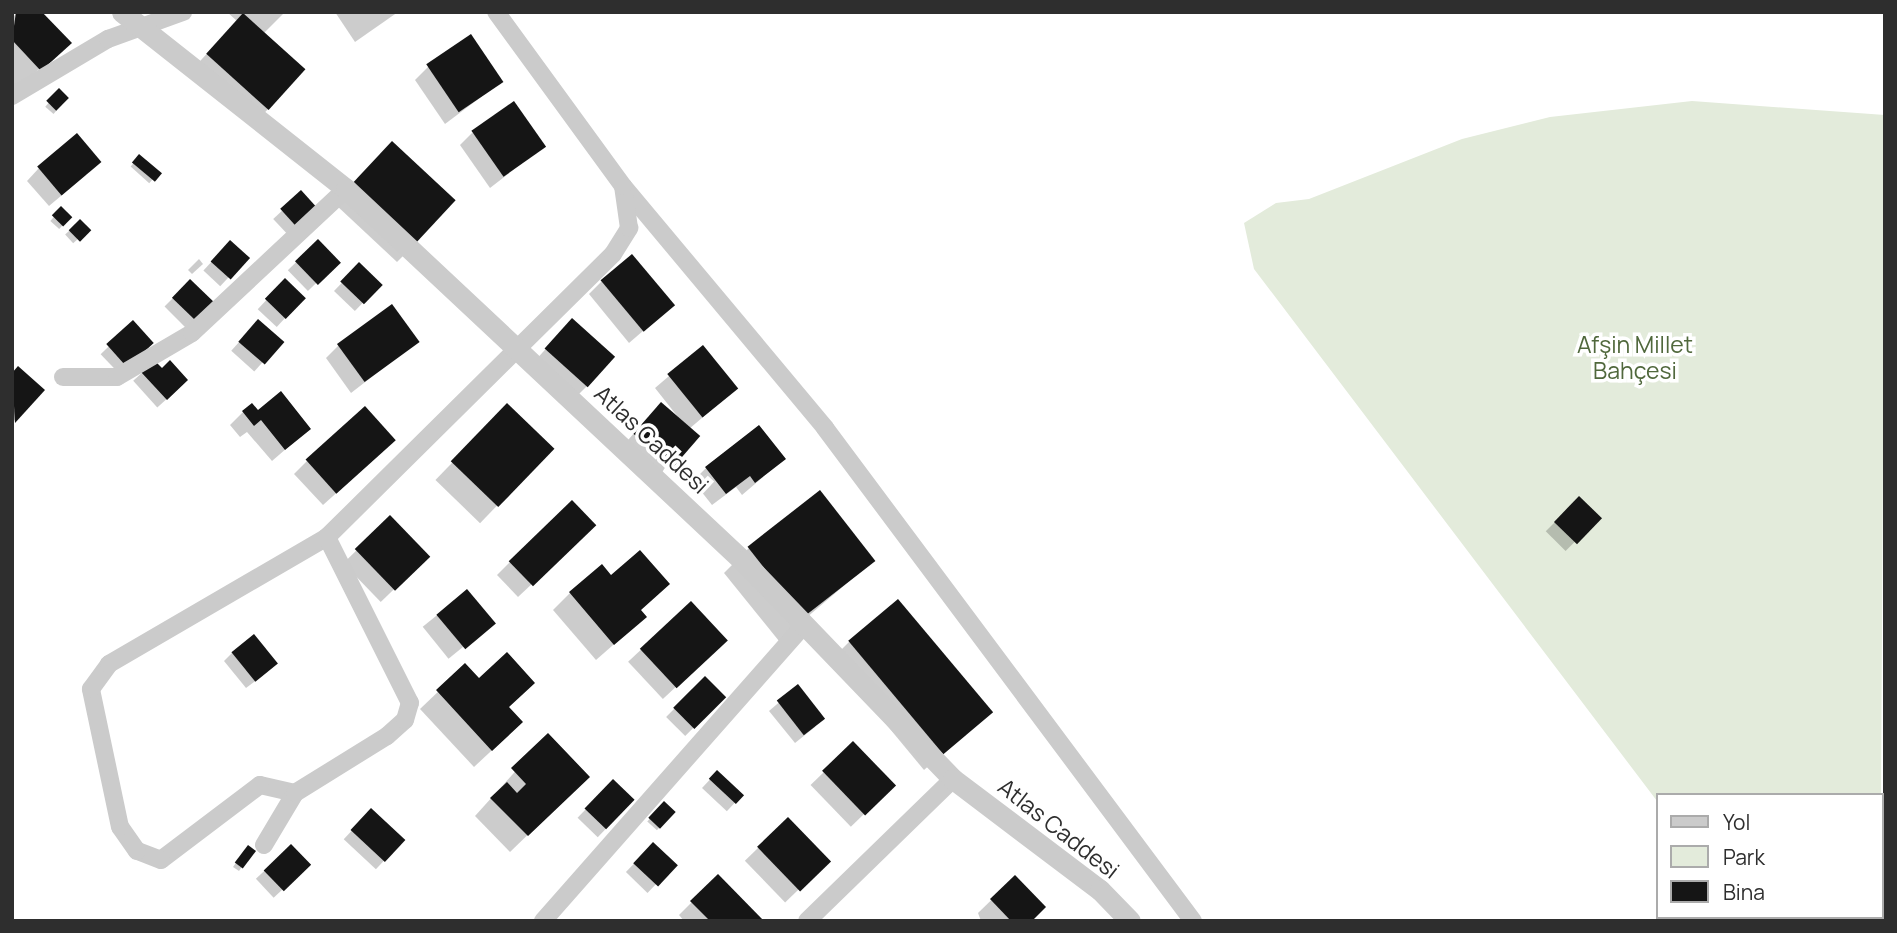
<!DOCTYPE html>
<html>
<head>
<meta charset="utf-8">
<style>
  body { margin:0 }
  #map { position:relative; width:1897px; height:933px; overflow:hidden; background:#fff; font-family:Manrope,sans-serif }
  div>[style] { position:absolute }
  .green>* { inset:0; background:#e3ebdb }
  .shadow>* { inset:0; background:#0003; transform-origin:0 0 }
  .building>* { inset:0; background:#151515; transform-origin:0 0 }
  .minor>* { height:18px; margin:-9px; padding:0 9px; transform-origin:9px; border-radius:9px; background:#cbcbcb }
  .tertiary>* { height:21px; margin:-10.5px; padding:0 10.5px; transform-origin:10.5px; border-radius:10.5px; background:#cbcbcb }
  span { translate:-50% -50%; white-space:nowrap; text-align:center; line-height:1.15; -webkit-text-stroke:7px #fff; paint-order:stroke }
  .park-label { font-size:23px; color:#50683c }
  .street-label { font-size:23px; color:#2e2e2e }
  .frame { position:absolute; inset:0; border:14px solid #2e2e2e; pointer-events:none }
  .legend { position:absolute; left:1656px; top:793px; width:228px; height:126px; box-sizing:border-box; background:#fff; border:2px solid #ababab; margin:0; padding:9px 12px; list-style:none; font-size:21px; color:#2e2e2e }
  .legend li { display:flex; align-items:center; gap:14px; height:35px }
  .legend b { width:35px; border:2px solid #ababab }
</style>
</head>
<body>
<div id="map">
  <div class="green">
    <div style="clip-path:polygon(1692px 101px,1885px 115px,1881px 804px,1881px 795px,1657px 795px,1657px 801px,1254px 269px,1244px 223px,1276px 203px,1309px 199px,1462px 139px,1550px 117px)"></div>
  </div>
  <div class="shadow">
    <div style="clip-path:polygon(18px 12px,70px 43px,12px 92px,12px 18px)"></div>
    <div style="clip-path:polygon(227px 12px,285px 12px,263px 34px,269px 108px,252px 126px,190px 72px,237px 21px)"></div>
    <div style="clip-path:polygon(335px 12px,398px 12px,355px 42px)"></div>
    <div style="clip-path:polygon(428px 67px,501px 82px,445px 124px,415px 80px)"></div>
    <div style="left:59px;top:91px;width:11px;height:21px;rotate:41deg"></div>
    <div style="clip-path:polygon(472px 133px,544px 146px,490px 188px,460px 145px)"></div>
    <div style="clip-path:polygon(392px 143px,414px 245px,397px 262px,336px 205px)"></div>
    <div style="left:140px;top:156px;width:25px;height:14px;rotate:42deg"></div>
    <div style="clip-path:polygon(39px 168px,86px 175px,49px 206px,27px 181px)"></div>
    <div style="left:301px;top:193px;width:23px;height:38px;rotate:47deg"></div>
    <div style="left:61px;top:209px;width:12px;height:16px;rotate:42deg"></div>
    <div style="left:80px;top:221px;width:12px;height:20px;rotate:48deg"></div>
    <div style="left:318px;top:241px;width:29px;height:42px;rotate:46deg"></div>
    <div style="left:230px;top:242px;width:23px;height:39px;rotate:43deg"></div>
    <div style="clip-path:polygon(199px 259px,203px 264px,192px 274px,188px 270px)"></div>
    <div style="left:359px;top:265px;width:29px;height:36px;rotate:44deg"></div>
    <div style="left:285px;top:280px;width:26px;height:40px;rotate:43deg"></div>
    <div style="left:190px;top:281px;width:31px;height:36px;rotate:45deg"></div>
    <div style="clip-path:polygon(602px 281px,672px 306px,629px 343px,589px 294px)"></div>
    <div style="left:258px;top:321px;width:31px;height:40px;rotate:42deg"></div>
    <div style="left:133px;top:323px;width:28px;height:45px;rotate:46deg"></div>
    <div style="clip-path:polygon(560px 333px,587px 386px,574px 399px,534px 362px)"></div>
    <div style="clip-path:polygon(417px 342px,351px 393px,326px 358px,339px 345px)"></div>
    <div style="clip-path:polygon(703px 347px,736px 389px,689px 429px,658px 479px,622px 447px,648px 417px,678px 417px,655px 388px)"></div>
    <div style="left:154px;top:362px;width:36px;height:28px;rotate:48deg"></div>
    <div style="clip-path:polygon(12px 374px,42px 390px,12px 423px)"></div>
    <div style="left:507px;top:406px;width:62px;height:103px;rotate:44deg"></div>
    <div style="clip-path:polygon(243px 412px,258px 412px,309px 429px,272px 461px,247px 432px,240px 437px,230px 425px)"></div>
    <div style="clip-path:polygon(381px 453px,323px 505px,294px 474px,307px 461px)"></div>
    <div style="clip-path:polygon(784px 459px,742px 495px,736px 487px,712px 505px,693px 481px,706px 468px)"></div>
    <div style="left:1579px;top:498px;width:28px;height:47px;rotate:45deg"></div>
    <div style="left:390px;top:518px;width:54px;height:65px;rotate:46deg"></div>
    <div style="clip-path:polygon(581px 538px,518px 597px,497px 575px,510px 562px)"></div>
    <div style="clip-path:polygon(749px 548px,873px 561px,779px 641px,724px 573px)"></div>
    <div style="left:467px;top:591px;width:41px;height:57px;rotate:51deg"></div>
    <div style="clip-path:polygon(570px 593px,645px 617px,596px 660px,553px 610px)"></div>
    <div style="left:691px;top:603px;width:51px;height:86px;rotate:47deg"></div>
    <div style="clip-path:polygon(849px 642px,990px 712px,924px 770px,832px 659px)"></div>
    <div style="clip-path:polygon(233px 652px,267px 672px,246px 688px,224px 661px)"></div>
    <div style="clip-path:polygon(465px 666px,507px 707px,504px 739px,474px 767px,420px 709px)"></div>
    <div style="left:705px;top:678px;width:27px;height:55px;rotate:45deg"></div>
    <div style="clip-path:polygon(797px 687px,815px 727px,795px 743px,769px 711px)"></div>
    <div style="clip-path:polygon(548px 735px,570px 794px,510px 852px,475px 816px)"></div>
    <div style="left:853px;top:744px;width:58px;height:59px;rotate:46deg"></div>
    <div style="left:717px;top:772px;width:34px;height:22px;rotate:43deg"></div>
    <div style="left:613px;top:781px;width:28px;height:51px;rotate:44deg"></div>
    <div style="left:664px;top:803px;width:13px;height:25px;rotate:42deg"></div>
    <div style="left:371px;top:810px;width:44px;height:40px;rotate:43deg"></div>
    <div style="left:788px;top:819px;width:58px;height:60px;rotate:46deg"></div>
    <div style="left:653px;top:844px;width:30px;height:39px;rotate:44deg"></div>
    <div style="left:291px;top:846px;width:26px;height:48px;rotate:47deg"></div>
    <div style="clip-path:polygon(244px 851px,253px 851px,239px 871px,233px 867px)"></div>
    <div style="clip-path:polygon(718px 876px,762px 921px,684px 921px,679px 915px)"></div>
    <div style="clip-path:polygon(1015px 877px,1031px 921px,981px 921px,978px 913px)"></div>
    <div style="clip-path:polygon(1824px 917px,1839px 917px,1841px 921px,1818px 921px)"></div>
  </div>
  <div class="building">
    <div style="clip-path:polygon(16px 12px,42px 12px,72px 43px,41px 71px,12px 40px)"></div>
    <div style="left:243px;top:13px;width:84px;height:55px;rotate:42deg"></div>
    <div style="left:471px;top:34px;width:58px;height:54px;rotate:56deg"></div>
    <div style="left:59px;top:88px;width:14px;height:18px;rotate:45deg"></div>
    <div style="left:514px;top:101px;width:56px;height:52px;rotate:55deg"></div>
    <div style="left:77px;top:133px;width:38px;height:52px;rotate:50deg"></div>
    <div style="left:392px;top:141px;width:87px;height:61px;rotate:43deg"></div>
    <div style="left:139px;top:154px;width:30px;height:11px;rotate:40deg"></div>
    <div style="left:301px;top:190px;width:27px;height:28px;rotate:48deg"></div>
    <div style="left:61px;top:206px;width:16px;height:13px;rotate:45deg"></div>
    <div style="left:80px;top:219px;width:16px;height:16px;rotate:45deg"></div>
    <div style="left:318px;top:239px;width:33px;height:32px;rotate:46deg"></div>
    <div style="left:230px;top:240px;width:27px;height:29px;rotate:42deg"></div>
    <div style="left:632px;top:254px;width:67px;height:41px;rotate:50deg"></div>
    <div style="left:359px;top:262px;width:33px;height:27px;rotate:44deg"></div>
    <div style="left:285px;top:278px;width:29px;height:29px;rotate:44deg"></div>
    <div style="left:190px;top:279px;width:35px;height:26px;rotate:44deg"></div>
    <div style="left:392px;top:304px;width:47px;height:68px;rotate:54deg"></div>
    <div style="left:572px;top:318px;width:58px;height:41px;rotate:42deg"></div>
    <div style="left:258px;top:319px;width:35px;height:30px;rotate:41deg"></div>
    <div style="left:133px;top:320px;width:31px;height:36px;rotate:48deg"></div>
    <div style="left:703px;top:345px;width:56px;height:46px;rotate:51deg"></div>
    <div style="clip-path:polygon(154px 360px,162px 368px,170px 360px,188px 380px,167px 400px,141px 372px)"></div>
    <div style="clip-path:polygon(18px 366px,45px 390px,15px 423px,12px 373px)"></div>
    <div style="clip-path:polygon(281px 391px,311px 429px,285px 450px,261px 420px,254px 426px,242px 411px,252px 403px,258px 410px)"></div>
    <div style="left:661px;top:402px;width:52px;height:42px;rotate:41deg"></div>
    <div style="left:507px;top:403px;width:66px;height:81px;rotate:44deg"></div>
    <div style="left:365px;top:406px;width:46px;height:80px;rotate:48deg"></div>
    <div style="clip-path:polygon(759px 425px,786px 459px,755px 483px,750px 476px,726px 494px,705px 467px)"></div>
    <div style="left:820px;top:490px;width:90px;height:92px;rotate:52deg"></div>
    <div style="left:1579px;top:496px;width:32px;height:36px;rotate:44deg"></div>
    <div style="left:572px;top:500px;width:35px;height:88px;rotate:46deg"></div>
    <div style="left:390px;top:515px;width:58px;height:49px;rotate:46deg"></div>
    <div style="clip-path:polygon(640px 550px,670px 584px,641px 610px,647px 617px,614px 645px,569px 592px,602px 564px,611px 575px)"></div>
    <div style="left:467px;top:589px;width:45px;height:40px;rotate:50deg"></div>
    <div style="left:898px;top:599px;width:148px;height:65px;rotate:50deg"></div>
    <div style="left:691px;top:601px;width:54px;height:70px;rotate:47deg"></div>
    <div style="left:254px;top:634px;width:38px;height:29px;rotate:51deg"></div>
    <div style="clip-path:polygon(507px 652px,535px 683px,509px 707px,523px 722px,492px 751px,436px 690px,465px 663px,479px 678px)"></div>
    <div style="left:705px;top:676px;width:30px;height:45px;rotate:45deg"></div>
    <div style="left:798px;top:684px;width:44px;height:27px;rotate:52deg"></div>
    <div style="clip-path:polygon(548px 733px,590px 777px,528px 836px,490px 798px,507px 782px,517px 793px,526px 784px,511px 768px)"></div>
    <div style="left:853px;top:741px;width:62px;height:43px;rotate:46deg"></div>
    <div style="left:717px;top:770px;width:37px;height:12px;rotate:43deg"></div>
    <div style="left:613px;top:779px;width:30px;height:41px;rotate:44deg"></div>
    <div style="left:664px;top:801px;width:16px;height:23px;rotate:43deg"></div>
    <div style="left:371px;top:808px;width:47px;height:30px;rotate:43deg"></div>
    <div style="left:788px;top:817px;width:62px;height:43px;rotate:46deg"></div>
    <div style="left:653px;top:842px;width:34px;height:29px;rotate:43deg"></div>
    <div style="left:291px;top:844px;width:29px;height:38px;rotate:46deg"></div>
    <div style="left:248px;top:845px;width:10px;height:22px;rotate:37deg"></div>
    <div style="clip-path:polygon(718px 874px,764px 921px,710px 921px,690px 901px)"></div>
    <div style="clip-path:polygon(1015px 875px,1046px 907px,1032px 921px,1011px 921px,990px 899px)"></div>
  </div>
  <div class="minor">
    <div style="left:12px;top:96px;width:112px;rotate:-30.7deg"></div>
    <div style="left:108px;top:39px;width:80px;rotate:-19.8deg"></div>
    <div style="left:623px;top:186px;width:315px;rotate:50.1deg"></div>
    <div style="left:825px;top:428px;width:615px;rotate:53.26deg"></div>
    <div style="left:63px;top:377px;width:54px"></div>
    <div style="left:117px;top:377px;width:87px;rotate:-30.4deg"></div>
    <div style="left:192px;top:333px;width:211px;rotate:-43.1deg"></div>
    <div style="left:295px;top:793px;width:36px;rotate:-167deg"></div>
    <div style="left:260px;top:785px;width:124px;rotate:142.9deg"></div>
    <div style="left:161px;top:860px;width:26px;rotate:-159deg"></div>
    <div style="left:137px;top:851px;width:29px;rotate:-125deg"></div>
    <div style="left:120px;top:827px;width:141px;rotate:-101.9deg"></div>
    <div style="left:91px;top:689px;width:31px;rotate:-54deg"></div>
    <div style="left:109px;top:664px;width:252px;rotate:-30.2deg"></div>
    <div style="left:327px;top:537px;width:402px;rotate:-44.7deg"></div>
    <div style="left:613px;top:254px;width:31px;rotate:-58deg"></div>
    <div style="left:629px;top:228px;width:42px;rotate:-98.1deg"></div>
    <div style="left:623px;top:186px;width:215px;rotate:-126.1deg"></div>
    <div style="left:264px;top:845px;width:61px;rotate:-59.2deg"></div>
    <div style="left:295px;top:793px;width:108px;rotate:-31.8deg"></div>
    <div style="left:387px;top:736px;width:24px;rotate:-42deg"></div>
    <div style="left:405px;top:720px;width:18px;rotate:-74deg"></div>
    <div style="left:410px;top:703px;width:186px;rotate:-116.6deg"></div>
    <div style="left:543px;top:921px;width:393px;rotate:-48.6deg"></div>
    <div style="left:807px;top:921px;width:204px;rotate:-44.2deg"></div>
  </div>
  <div class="tertiary">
    <div style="left:122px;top:12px;width:285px;rotate:38.3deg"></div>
    <div style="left:346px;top:189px;width:544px;rotate:43.14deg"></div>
    <div style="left:743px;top:561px;width:303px;rotate:46.1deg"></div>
    <div style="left:953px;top:779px;width:184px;rotate:37.1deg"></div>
    <div style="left:1100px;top:890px;width:43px;rotate:45.9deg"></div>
  </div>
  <div class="park-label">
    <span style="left:1635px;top:357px">Afşin Millet<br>Bahçesi</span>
  </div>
  <div class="street-label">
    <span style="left:652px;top:439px;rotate:43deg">Atlas Caddesi</span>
    <span style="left:1059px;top:828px;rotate:38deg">Atlas Caddesi</span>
  </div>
  <div class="frame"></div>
  <ul class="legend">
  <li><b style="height:9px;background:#cbcbcb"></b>Yol</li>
  <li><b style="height:19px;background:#e3ebdb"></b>Park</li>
  <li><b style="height:19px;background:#151515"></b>Bina</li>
  </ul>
</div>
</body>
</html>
